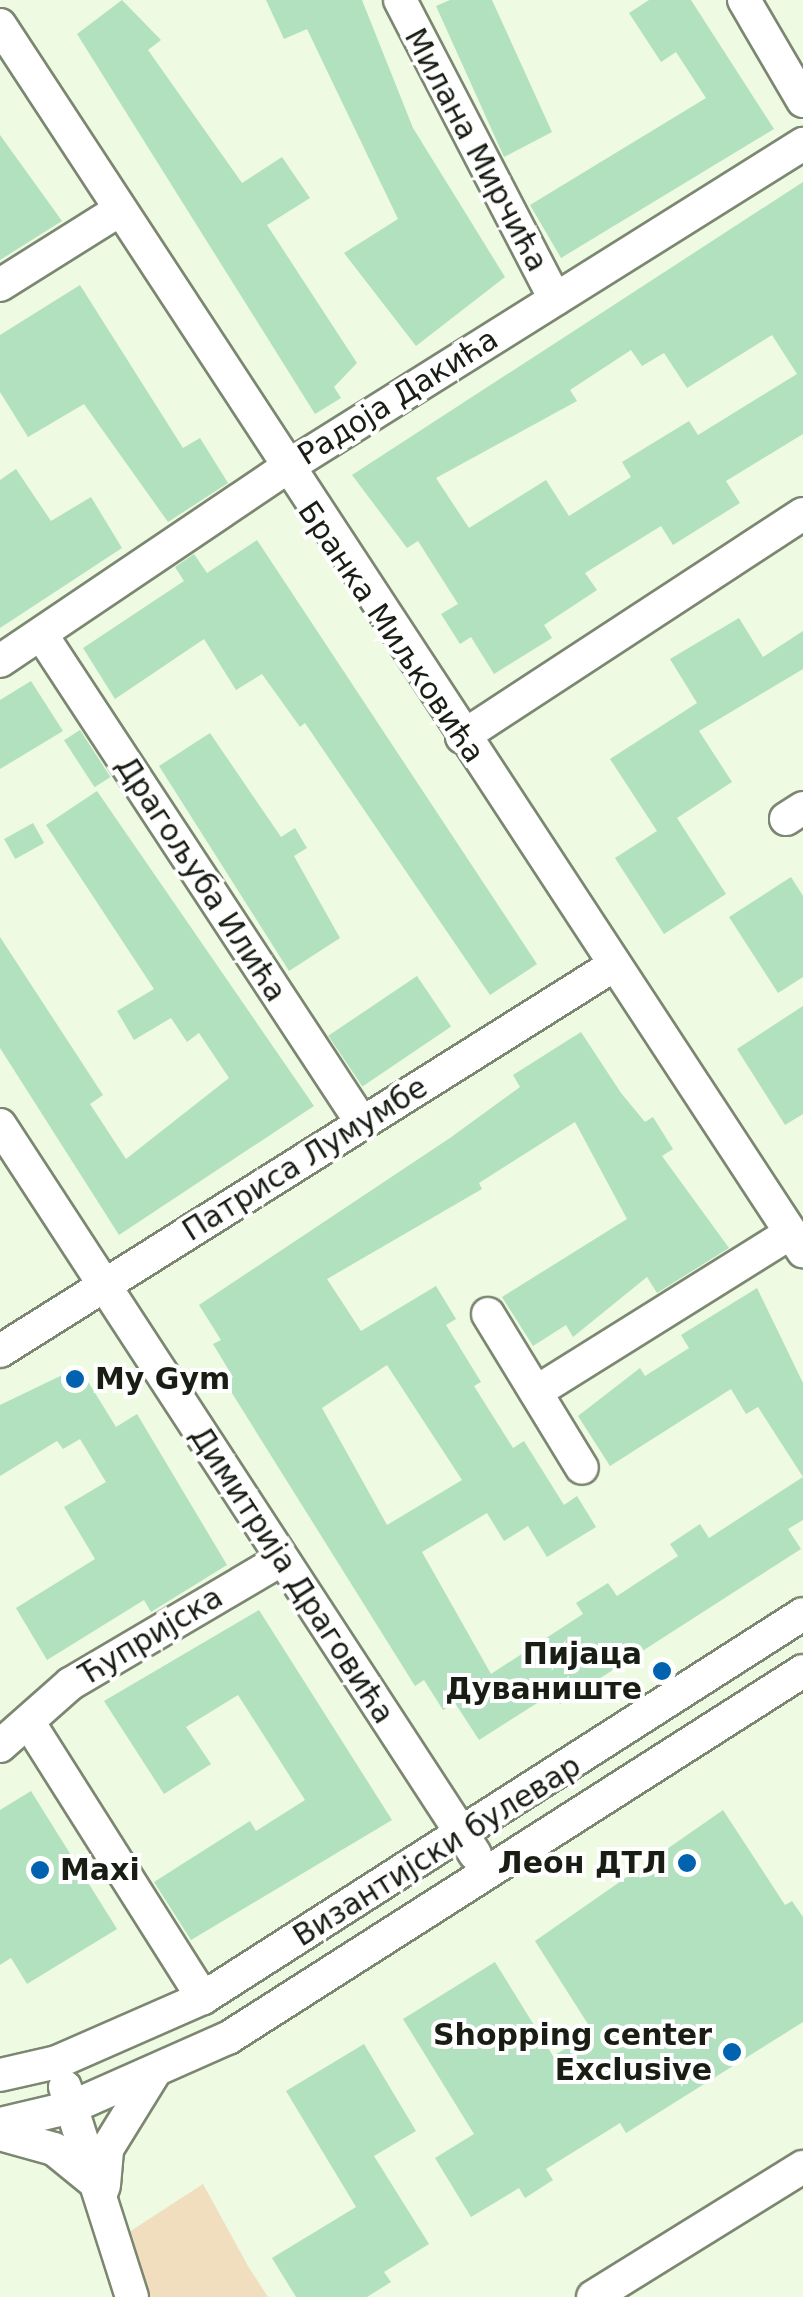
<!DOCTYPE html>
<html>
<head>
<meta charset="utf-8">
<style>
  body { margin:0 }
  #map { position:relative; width:803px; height:2297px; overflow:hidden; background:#eefae1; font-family:"DejaVu Sans",sans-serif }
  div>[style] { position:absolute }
  .green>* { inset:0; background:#f1debf }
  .building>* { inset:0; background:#b2e1bf; transform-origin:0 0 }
  .roads { filter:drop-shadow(2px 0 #7c8771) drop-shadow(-2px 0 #7c8771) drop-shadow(0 2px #7c8771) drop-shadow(0 -2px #7c8771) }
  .minor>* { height:32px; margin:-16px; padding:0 16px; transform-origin:16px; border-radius:16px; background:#fff }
  .dots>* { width:28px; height:28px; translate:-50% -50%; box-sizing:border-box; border:5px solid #fff; border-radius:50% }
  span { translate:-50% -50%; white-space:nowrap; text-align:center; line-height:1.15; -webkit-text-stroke:8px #fff; paint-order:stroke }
  .street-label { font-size:30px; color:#191e15 }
  .poi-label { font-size:30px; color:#191e15; font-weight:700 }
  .left { translate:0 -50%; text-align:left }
  .right { translate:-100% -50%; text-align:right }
</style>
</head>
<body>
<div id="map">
  <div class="green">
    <div style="clip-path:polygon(203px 2184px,248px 2266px,268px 2297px,146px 2297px,123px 2236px)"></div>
  </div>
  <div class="building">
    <div style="clip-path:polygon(122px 0,161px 40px,148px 50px,242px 183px,282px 157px,310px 198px,267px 225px,357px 363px,334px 387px,341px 398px,315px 414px,77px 34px)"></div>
    <div style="clip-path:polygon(266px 0,362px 0,413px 128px,505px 277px,416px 346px,344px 253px,398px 219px,307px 29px,284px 39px)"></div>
    <div style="clip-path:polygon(450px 0,492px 0,552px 132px,504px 157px,436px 6px)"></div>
    <div style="clip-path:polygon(649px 0,691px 0,774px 129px,561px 258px,530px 205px,706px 98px,676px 52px,661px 62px,629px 13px)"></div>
    <div style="clip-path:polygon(0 135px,62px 221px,0 260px)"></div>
    <div style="clip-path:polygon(evenodd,803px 182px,803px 434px,726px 481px,740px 503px,673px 545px,661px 526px,585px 573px,597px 590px,544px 625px,552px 638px,494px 674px,471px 637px,460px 644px,441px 614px,458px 604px,418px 541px,407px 548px,352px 475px,803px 182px,772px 335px,797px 374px,698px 435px,689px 421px,622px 462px,631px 477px,569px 516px,546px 480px,469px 528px,436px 478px,577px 401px,570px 390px,631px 350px,642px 366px,664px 353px,687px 388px,772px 335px)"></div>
    <div style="clip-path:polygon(80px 285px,183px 448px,200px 438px,228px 483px,168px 522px,84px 404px,28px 437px,0 392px,0 335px)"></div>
    <div style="clip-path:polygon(16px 469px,51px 521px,91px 497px,122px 548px,0 628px,0 480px)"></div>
    <div style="clip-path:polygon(257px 540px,537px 964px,490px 995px,305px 723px,300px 727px,262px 674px,236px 690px,204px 639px,115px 699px,83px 648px,184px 581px,175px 567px,194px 554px,207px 573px)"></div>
    <div style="clip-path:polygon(739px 618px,763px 657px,803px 631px,803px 669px,699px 731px,732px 782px,677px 818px,726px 894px,664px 934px,615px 858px,657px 831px,610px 759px,697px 703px,670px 659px)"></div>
    <div style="clip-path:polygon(31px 681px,63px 731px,0 769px,0 700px)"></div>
    <div style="left:80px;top:730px;width:56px;height:19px;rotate:57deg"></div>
    <div style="clip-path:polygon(210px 733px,281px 837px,295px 828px,307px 848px,294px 856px,340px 938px,289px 971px,159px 766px)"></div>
    <div style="clip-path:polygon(97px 791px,314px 1106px,119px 1235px,0 1048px,0 937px,103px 1095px,90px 1104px,126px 1159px,229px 1078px,199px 1033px,187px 1042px,171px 1018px,134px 1040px,117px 1011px,154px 989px,46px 825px)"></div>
    <div style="left:33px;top:823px;width:23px;height:33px;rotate:61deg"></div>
    <div style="clip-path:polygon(791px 877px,803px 896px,803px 977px,778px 993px,729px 917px)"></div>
    <div style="left:417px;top:976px;width:61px;height:107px;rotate:56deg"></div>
    <div style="clip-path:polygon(803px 1006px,803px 1114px,785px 1125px,737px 1049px)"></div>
    <div style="clip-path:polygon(evenodd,581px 1032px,621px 1093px,645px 1122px,653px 1117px,673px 1149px,662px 1156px,729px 1248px,657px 1293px,647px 1277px,573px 1337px,566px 1325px,533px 1346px,502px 1297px,627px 1219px,575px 1122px,479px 1183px,482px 1189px,327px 1279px,361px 1331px,436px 1286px,456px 1319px,446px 1325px,481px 1382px,474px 1386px,513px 1448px,524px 1441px,564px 1505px,577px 1496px,596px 1527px,547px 1557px,528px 1526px,504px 1541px,487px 1513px,422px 1552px,491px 1674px,583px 1614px,576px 1603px,608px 1583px,617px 1596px,678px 1556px,670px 1544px,700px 1524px,709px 1538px,803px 1477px,758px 1407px,746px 1414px,731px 1389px,610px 1466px,578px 1416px,640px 1368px,645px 1376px,689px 1348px,681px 1335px,757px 1288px,803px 1383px,803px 1520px,788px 1529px,801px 1549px,560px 1704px,553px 1693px,479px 1740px,455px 1703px,443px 1710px,424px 1680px,415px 1686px,225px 1382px,233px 1377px,213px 1344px,221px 1340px,199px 1305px,450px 1138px,520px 1087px,513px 1075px,581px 1032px,387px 1365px,462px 1480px,387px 1525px,322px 1408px,387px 1365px)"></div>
    <div style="clip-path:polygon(79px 1367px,116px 1427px,137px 1414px,227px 1565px,151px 1612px,144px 1600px,47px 1660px,16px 1608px,95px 1559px,64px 1507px,106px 1482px,80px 1439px,63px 1449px,57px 1441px,0 1476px,0 1405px)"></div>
    <div style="clip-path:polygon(259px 1610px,392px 1820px,191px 1940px,154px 1882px,250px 1821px,256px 1831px,305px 1800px,238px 1695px,186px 1727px,211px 1764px,164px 1794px,104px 1701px)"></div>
    <div style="clip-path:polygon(31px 1791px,117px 1929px,27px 1984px,11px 1958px,0 1965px,0 1810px)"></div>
    <div style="clip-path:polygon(723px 1810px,785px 1905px,792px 1901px,803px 1917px,803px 2022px,626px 2133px,620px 2123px,546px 2169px,553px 2180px,525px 2198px,519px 2188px,471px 2217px,435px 2158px,474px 2134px,403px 2019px,495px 1962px,553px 2056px,593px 2032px,535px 1941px)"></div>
    <div style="clip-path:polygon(364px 2044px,416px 2131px,374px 2156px,429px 2244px,384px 2272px,391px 2282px,367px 2297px,296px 2297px,272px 2258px,356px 2207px,286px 2091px)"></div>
  </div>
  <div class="roads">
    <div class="minor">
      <div style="left:400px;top:0;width:337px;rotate:62.6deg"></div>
      <div style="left:744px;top:0;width:117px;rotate:59.7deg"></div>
      <div style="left:0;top:25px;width:1466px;rotate:56.78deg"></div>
      <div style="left:0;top:285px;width:139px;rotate:-32.1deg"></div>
      <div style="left:41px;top:634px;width:585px;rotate:56.72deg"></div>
      <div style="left:0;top:661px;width:341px;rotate:-34deg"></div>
      <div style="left:283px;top:470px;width:614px;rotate:-32.08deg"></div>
      <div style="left:462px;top:737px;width:407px;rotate:-33.2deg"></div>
      <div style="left:786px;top:819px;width:20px;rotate:-33deg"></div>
      <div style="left:0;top:1125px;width:870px;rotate:56.91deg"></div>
      <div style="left:488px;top:1314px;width:180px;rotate:58.6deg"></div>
      <div style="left:0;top:1351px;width:722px;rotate:-32.15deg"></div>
      <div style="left:536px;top:1392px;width:300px;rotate:-32deg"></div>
      <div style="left:31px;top:1726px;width:322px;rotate:57.7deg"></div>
      <div style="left:0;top:1746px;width:94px;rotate:-41.5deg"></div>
      <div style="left:70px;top:1684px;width:246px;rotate:-30.5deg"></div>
      <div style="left:0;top:2075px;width:58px;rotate:-12.8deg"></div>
      <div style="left:57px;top:2062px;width:159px;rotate:-23.7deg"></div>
      <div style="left:203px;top:1998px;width:712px;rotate:-32.62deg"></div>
      <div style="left:65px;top:2087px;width:220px;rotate:72.3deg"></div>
      <div style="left:0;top:2124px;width:74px;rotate:-13.3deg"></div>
      <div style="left:72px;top:2107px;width:171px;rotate:-23.9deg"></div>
      <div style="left:228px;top:2038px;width:682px;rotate:-32.55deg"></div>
      <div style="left:0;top:2134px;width:56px;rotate:15.5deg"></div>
      <div style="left:54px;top:2149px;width:63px;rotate:39.2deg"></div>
      <div style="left:104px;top:2185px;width:36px;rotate:-85deg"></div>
      <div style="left:107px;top:2149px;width:89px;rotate:-58.3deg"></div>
      <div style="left:593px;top:2297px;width:247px;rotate:-31.8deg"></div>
    </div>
  </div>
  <div class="dots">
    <div style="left:75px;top:1379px;background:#0163af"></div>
    <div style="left:662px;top:1671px;background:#0163af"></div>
    <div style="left:687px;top:1863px;background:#0163af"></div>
    <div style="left:40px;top:1870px;background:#0163af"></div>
    <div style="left:732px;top:2052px;background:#0163af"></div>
  </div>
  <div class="street-label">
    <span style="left:476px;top:150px;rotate:62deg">Милана Мирчића</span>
    <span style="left:398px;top:397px;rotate:-32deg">Радоја Дакића</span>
    <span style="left:391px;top:632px;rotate:56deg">Бранка Миљковића</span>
    <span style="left:201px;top:879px;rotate:57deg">Драгољуба Илића</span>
    <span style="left:305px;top:1159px;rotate:-32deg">Патриса Лумумбе</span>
    <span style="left:292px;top:1575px;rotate:57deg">Димитрија Драговића</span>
    <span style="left:151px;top:1636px;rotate:-31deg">Ћупријска</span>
    <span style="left:437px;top:1851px;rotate:-32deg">Византијски булевар</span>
  </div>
  <div class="poi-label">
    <span class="left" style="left:95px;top:1379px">My Gym</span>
    <span class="right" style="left:642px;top:1671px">Пијаца<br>Дуваниште</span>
    <span class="right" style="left:667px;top:1863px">Леон ДТЛ</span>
    <span class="left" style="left:60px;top:1870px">Maxi</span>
    <span class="right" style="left:712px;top:2052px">Shopping center<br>Exclusive</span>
  </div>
</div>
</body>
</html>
